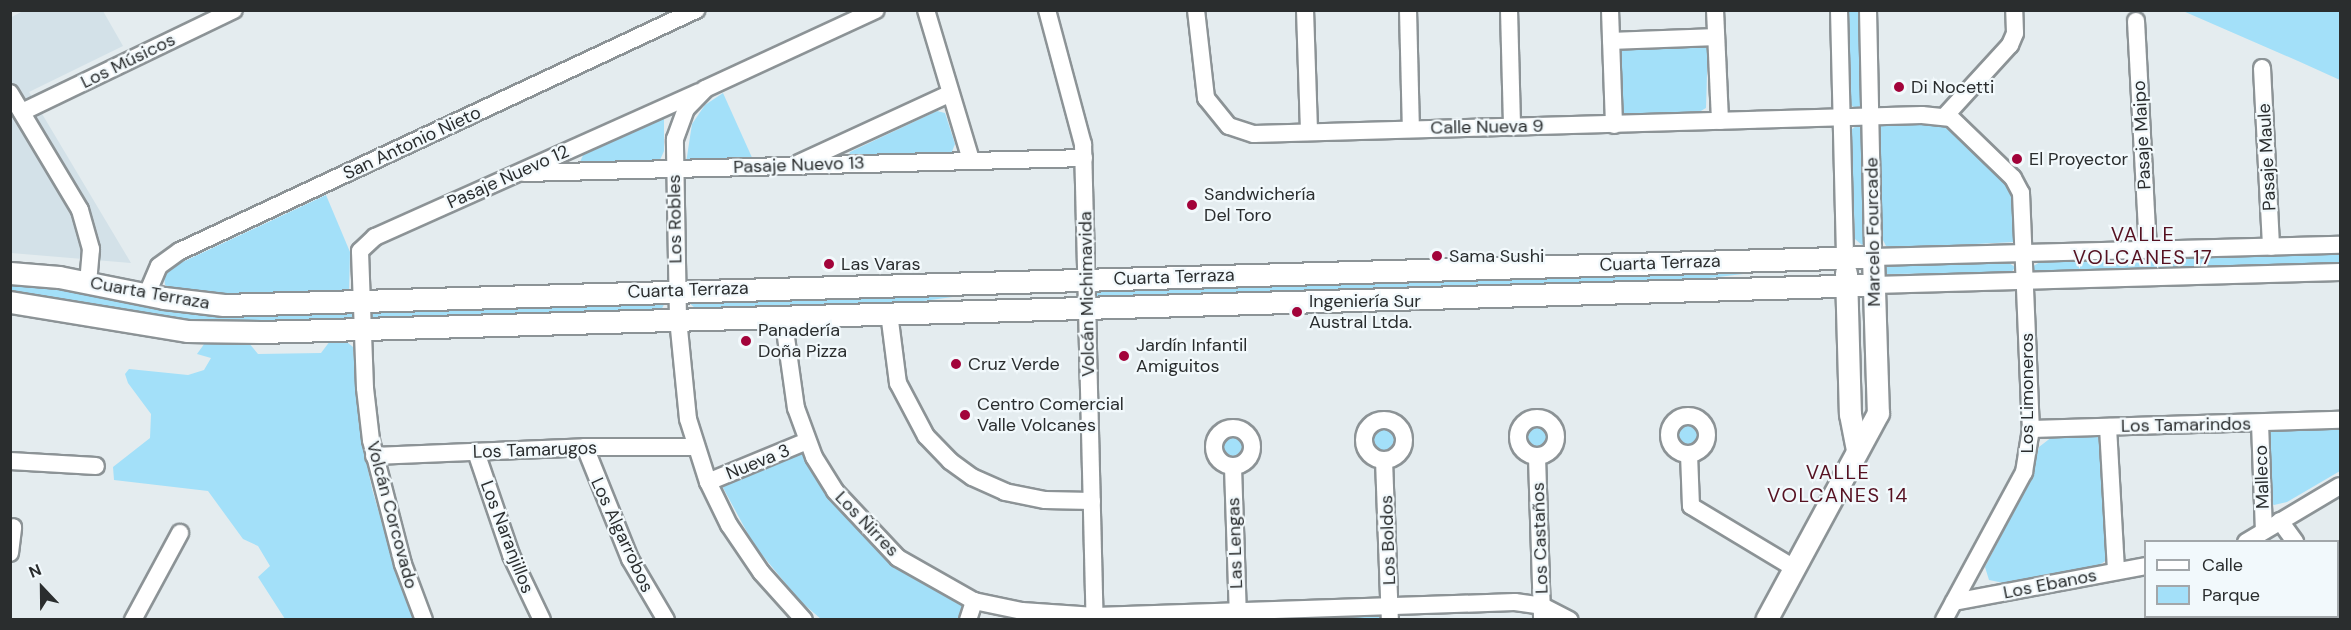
<!DOCTYPE html>
<html>
<head>
<meta charset="utf-8">
<style>
  body { margin:0 }
  #map { position:relative; width:2351px; height:630px; overflow:hidden; background:#e4ecef; font-family:"DM Sans",sans-serif }
  div>[style] { position:absolute }
  .built>* { inset:0; background:#d3e1e8 }
  .green>* { inset:0; background:#a3e0f9 }
  .round { border-radius:50% }
  .roads { filter:drop-shadow(2px 0 #8c9396) drop-shadow(-2px 0 #8c9396) drop-shadow(0 2px #8c9396) drop-shadow(0 -2px #8c9396) }
  .minor>* { height:16px; margin:-8px; padding:0 8px; transform-origin:8px; border-radius:8px; background:#fff }
  .minor>.ring { margin:-8px; padding:0; box-sizing:content-box; background:none; border:16px solid #fff; border-radius:50% }
  .major>* { height:21px; margin:-10.5px; padding:0 10.5px; transform-origin:10.5px; border-radius:10.5px; background:#fff }
  .dots>* { width:16px; height:16px; translate:-50% -50%; box-sizing:border-box; border:3px solid #f2f9fc; border-radius:50% }
  span { translate:-50% -50%; white-space:nowrap; text-align:center; line-height:1.15; -webkit-text-stroke:4.5px #f2f9fc; paint-order:stroke }
  .street-label { font-size:18px; color:#2a2d2e }
  .poi-label { font-size:18px; color:#2a2d2e }
  .left { translate:0 -50%; text-align:left }
  .neighbourhood-label { font-size:20px; color:#561121; letter-spacing:1.5px }
  .frame { position:absolute; inset:0; border:12px solid #2a2d2e; pointer-events:none }
  .legend { position:absolute; left:2144px; top:540px; width:195px; height:78px; box-sizing:border-box; background:#f2f9fc; border:2px solid #a2a7aa; margin:0; padding:8px 10px; list-style:none; font-size:18px; color:#2a2d2e }
  .legend li { display:flex; align-items:center; gap:12px; height:30px }
  .legend b { width:30px; border:2px solid #a2a7aa }
  .north { position:absolute; left:12px; top:558px; width:60px; height:60px; -webkit-text-stroke:4px #f2f9fc; paint-order:stroke; rotate:338deg; font-size:16px; font-weight:700; line-height:24px; text-align:center; color:#2a2d2e }
  .north::after { content:''; display:block; margin:auto; width:21px; height:27px; background:#2a2d2e; clip-path:polygon(50% 0,100% 100%,50% 72%,0 100%) }
</style>
</head>
<body>
<div id="map">
  <div class="built">
    <div style="clip-path:polygon(23px 11px,103px 11px,123px 46px,29px 92px,131px 263px,11px 253px,10px 18px)"></div>
  </div>
  <div class="green">
    <div style="clip-path:polygon(1849px 11px,1860px 11px,1863px 105px,1855px 108px,1851px 105px)"></div>
    <div style="clip-path:polygon(2183px 11px,2340px 11px,2340px 80px,2298px 61px)"></div>
    <div style="clip-path:polygon(1708px 41px,1706px 108px,1699px 112px,1618px 115px,1619px 46px)"></div>
    <div style="clip-path:polygon(723px 93px,754px 162px,686px 163px,692px 124px,705px 105px)"></div>
    <div style="clip-path:polygon(937px 111px,945px 113px,955px 144px,951px 154px,849px 155px,850px 152px)"></div>
    <div style="clip-path:polygon(664px 116px,664px 151px,660px 160px,580px 162px,584px 153px)"></div>
    <div style="clip-path:polygon(1886px 120px,1939px 121px,1988px 164px,2013px 193px,2019px 235px,2014px 242px,1898px 248px,1886px 246px,1881px 236px,1877px 131px)"></div>
    <div style="clip-path:polygon(1856px 126px,1862px 128px,1865px 242px,1862px 245px,1855px 239px,1851px 130px)"></div>
    <div style="clip-path:polygon(326px 195px,350px 252px,349px 293px,229px 297px,179px 292px,165px 285px,164px 276px,174px 266px)"></div>
    <div style="clip-path:polygon(2340px 253px,2340px 263px,2037px 273px,2032px 267px,2040px 262px)"></div>
    <div style="clip-path:polygon(2009px 263px,2015px 267px,2011px 273px,1883px 274px,1885px 265px)"></div>
    <div style="clip-path:polygon(1834px 267px,1833px 270px,1752px 273px,1666px 283px,1097px 297px,1097px 294px,1099px 289px)"></div>
    <div style="clip-path:polygon(10px 283px,351px 311px,353px 317px,341px 322px,204px 322px,11px 292px)"></div>
    <div style="clip-path:polygon(982px 293px,901px 304px,695px 308px,688px 302px)"></div>
    <div style="clip-path:polygon(666px 301px,661px 310px,377px 321px,371px 317px,374px 310px)"></div>
    <div style="clip-path:polygon(342px 338px,353px 347px,359px 425px,372px 489px,398px 577px,415px 619px,285px 619px,258px 577px,270px 566px,258px 546px,243px 539px,208px 491px,114px 480px,113px 467px,150px 438px,151px 414px,128px 383px,125px 374px,129px 369px,188px 375px,204px 370px,211px 358px,197px 354px,207px 340px,248px 342px,258px 354px,321px 353px,330px 341px)"></div>
    <div class="round" style="left:1675px;top:422px;width:26px;height:26px"></div>
    <div class="round" style="left:1524px;top:424px;width:26px;height:26px"></div>
    <div style="clip-path:polygon(2340px 425px,2340px 471px,2287px 502px,2274px 505px,2269px 502px,2268px 431px)"></div>
    <div class="round" style="left:1371px;top:427px;width:26px;height:26px"></div>
    <div style="clip-path:polygon(2100px 431px,2107px 560px,2099px 565px,2004px 583px,1989px 580px,1985px 567px,2032px 476px,2039px 447px,2057px 433px)"></div>
    <div class="round" style="left:1219px;top:433px;width:28px;height:28px"></div>
    <div style="clip-path:polygon(801px 451px,806px 454px,848px 518px,883px 553px,965px 603px,964px 619px,821px 619px,800px 601px,754px 545px,721px 484px)"></div>
    <div style="clip-path:polygon(1378px 616px,1383px 620px,1258px 620px)"></div>
  </div>
  <div class="roads">
    <div class="minor">
      <div style="left:926px;top:10px;width:157px;rotate:73.3deg"></div>
      <div style="left:1047px;top:10px;width:139px;rotate:75deg"></div>
      <div style="left:1083px;top:144px;width:476px;rotate:88.6deg"></div>
      <div style="left:1196px;top:10px;width:89px;rotate:83.5deg"></div>
      <div style="left:1206px;top:98px;width:36px;rotate:51deg"></div>
      <div style="left:1229px;top:126px;width:26px;rotate:18deg"></div>
      <div style="left:1254px;top:134px;width:668px;rotate:-1.63deg"></div>
      <div style="left:1922px;top:115px;width:29px;rotate:6deg"></div>
      <div style="left:1951px;top:118px;width:86px;rotate:44.1deg"></div>
      <div style="left:2013px;top:178px;width:17px;rotate:62deg"></div>
      <div style="left:2021px;top:193px;width:236px;rotate:87.6deg"></div>
      <div style="left:2031px;top:429px;width:44px;rotate:99.2deg"></div>
      <div style="left:2024px;top:472px;width:168px;rotate:118.4deg"></div>
      <div style="left:1305px;top:10px;width:122px;rotate:88.1deg"></div>
      <div style="left:1408px;top:10px;width:119px;rotate:88.6deg"></div>
      <div style="left:1509px;top:10px;width:117px;rotate:88.5deg"></div>
      <div style="left:1610px;top:10px;width:115px;rotate:88deg"></div>
      <div style="left:1715px;top:10px;width:111px;rotate:87.4deg"></div>
      <div style="left:1839px;top:10px;width:247px;rotate:88.6deg"></div>
      <div style="left:1868px;top:10px;width:247px;rotate:88.8deg"></div>
      <div style="left:1873px;top:257px;width:467px;rotate:-1.5deg"></div>
      <div style="left:2136px;top:21px;width:229px;rotate:87deg"></div>
      <div style="left:1611px;top:41px;width:105px;rotate:-2.2deg"></div>
      <div style="left:2262px;top:68px;width:179px;rotate:87.1deg"></div>
      <div style="left:10px;top:93px;width:136px;rotate:59.1deg"></div>
      <div style="left:80px;top:210px;width:41px;rotate:74.2deg"></div>
      <div style="left:91px;top:249px;width:33px;rotate:95deg"></div>
      <div style="left:22px;top:112px;width:235px;rotate:-25.7deg"></div>
      <div style="left:1946px;top:115px;width:95px;rotate:-47.6deg"></div>
      <div style="left:2010px;top:45px;width:13px;rotate:-67deg"></div>
      <div style="left:2015px;top:33px;width:23px;rotate:-92deg"></div>
      <div style="left:799px;top:163px;width:165px;rotate:-24.7deg"></div>
      <div style="left:524px;top:173px;width:560px;rotate:-1.53deg"></div>
      <div style="left:1874px;top:285px;width:466px;rotate:-1.6deg"></div>
      <div style="left:147px;top:294px;width:30px;rotate:-67deg"></div>
      <div style="left:159px;top:266px;width:26px;rotate:-36deg"></div>
      <div style="left:180px;top:251px;width:570px;rotate:-25.04deg"></div>
      <div style="left:889px;top:313px;width:71px;rotate:82.7deg"></div>
      <div style="left:898px;top:383px;width:60px;rotate:62.2deg"></div>
      <div style="left:926px;top:436px;width:35px;rotate:46deg"></div>
      <div style="left:950px;top:461px;width:27px;rotate:36deg"></div>
      <div style="left:972px;top:477px;width:36px;rotate:24deg"></div>
      <div style="left:1005px;top:492px;width:41px;rotate:11.3deg"></div>
      <div style="left:1045px;top:500px;width:47px;rotate:1.2deg"></div>
      <div style="left:783px;top:316px;width:93px;rotate:82deg"></div>
      <div style="left:796px;top:408px;width:52px;rotate:69.8deg"></div>
      <div style="left:814px;top:457px;width:40px;rotate:58deg"></div>
      <div style="left:835px;top:491px;width:92px;rotate:46.8deg"></div>
      <div style="left:898px;top:558px;width:87px;rotate:29.5deg"></div>
      <div style="left:974px;top:601px;width:49px;rotate:11.8deg"></div>
      <div style="left:1022px;top:611px;width:73px;rotate:3.9deg"></div>
      <div style="left:1095px;top:616px;width:420px;rotate:-1.9deg"></div>
      <div style="left:1515px;top:602px;width:27px;rotate:8deg"></div>
      <div style="left:1542px;top:606px;width:31px;rotate:27deg"></div>
      <div class="ring" style="left:1669px;top:416px;width:22px;height:22px"></div>
      <div class="ring" style="left:1518px;top:418px;width:22px;height:22px"></div>
      <div class="ring" style="left:1364px;top:420px;width:24px;height:24px"></div>
      <div style="left:2260px;top:423px;width:108px;rotate:87.9deg"></div>
      <div style="left:2108px;top:427px;width:144px;rotate:86.8deg"></div>
      <div class="ring" style="left:1214px;top:428px;width:22px;height:22px"></div>
      <div style="left:2031px;top:429px;width:309px;rotate:-1.7deg"></div>
      <div style="left:585px;top:447px;width:121px;rotate:68.1deg"></div>
      <div style="left:630px;top:559px;width:71px;rotate:59.5deg"></div>
      <div style="left:476px;top:452px;width:109px;rotate:71.2deg"></div>
      <div style="left:511px;top:555px;width:72px;rotate:64.5deg"></div>
      <div style="left:1689px;top:454px;width:52px;rotate:87.8deg"></div>
      <div style="left:1691px;top:506px;width:120px;rotate:31deg"></div>
      <div style="left:374px;top:456px;width:211px;rotate:-2.4deg"></div>
      <div style="left:585px;top:447px;width:111px"></div>
      <div style="left:1537px;top:457px;width:163px;rotate:88.2deg"></div>
      <div style="left:1384px;top:460px;width:160px;rotate:87.9deg"></div>
      <div style="left:10px;top:461px;width:86px;rotate:3.3deg"></div>
      <div style="left:1233px;top:467px;width:153px;rotate:88.1deg"></div>
      <div style="left:708px;top:482px;width:107px;rotate:-22.5deg"></div>
      <div style="left:2280px;top:521px;width:26px;rotate:54deg"></div>
      <div style="left:2246px;top:542px;width:109px;rotate:-30.8deg"></div>
      <div style="left:10px;top:553px;width:26px;rotate:-83deg"></div>
      <div style="left:1954px;top:602px;width:195px;rotate:-10.6deg"></div>
      <div style="left:2337px;top:616px;width:4px;rotate:63deg"></div>
      <div style="left:133px;top:620px;width:99px;rotate:-61.6deg"></div>
      <div style="left:424px;top:620px;width:60px;rotate:-110.6deg"></div>
      <div style="left:403px;top:564px;width:128px;rotate:-104.5deg"></div>
      <div style="left:371px;top:440px;width:52px;rotate:-96.6deg"></div>
      <div style="left:365px;top:388px;width:137px;rotate:-92.1deg"></div>
      <div style="left:360px;top:251px;width:21px;rotate:-43deg"></div>
      <div style="left:375px;top:237px;width:355px;rotate:-24.1deg"></div>
      <div style="left:804px;top:620px;width:64px;rotate:-131.9deg"></div>
      <div style="left:761px;top:572px;width:57px;rotate:-124.2deg"></div>
      <div style="left:729px;top:525px;width:48px;rotate:-116deg"></div>
      <div style="left:708px;top:482px;width:66px;rotate:-107.6deg"></div>
      <div style="left:688px;top:419px;width:100px;rotate:-95.7deg"></div>
      <div style="left:678px;top:319px;width:180px;rotate:-91deg"></div>
      <div style="left:675px;top:139px;width:32px;rotate:-70deg"></div>
      <div style="left:686px;top:109px;width:28px;rotate:-46deg"></div>
      <div style="left:705px;top:89px;width:188px;rotate:-24.8deg"></div>
      <div style="left:968px;top:620px;width:20px;rotate:-72deg"></div>
    </div>
    <div class="major">
      <div style="left:10px;top:273px;width:49px;rotate:4.7deg"></div>
      <div style="left:59px;top:277px;width:107px;rotate:11.3deg"></div>
      <div style="left:164px;top:298px;width:60px;rotate:6.7deg"></div>
      <div style="left:224px;top:305px;width:1650px;rotate:-1.67deg"></div>
      <div style="left:1873px;top:257px;width:156px;rotate:88.2deg"></div>
      <div style="left:1878px;top:413px;width:235px;rotate:118.4deg"></div>
      <div style="left:1846px;top:273px;width:141px;rotate:88.4deg"></div>
      <div style="left:1850px;top:414px;width:36px;rotate:79deg"></div>
      <div style="left:10px;top:302px;width:179px;rotate:9.3deg"></div>
      <div style="left:187px;top:331px;width:73px;rotate:0.8deg"></div>
      <div style="left:260px;top:332px;width:1615px;rotate:-1.67deg"></div>
    </div>
  </div>
  <div class="dots">
    <div style="left:1899px;top:87px;background:#a2033a"></div>
    <div style="left:2017px;top:159px;background:#a2033a"></div>
    <div style="left:1192px;top:205px;background:#a2033a"></div>
    <div style="left:1437px;top:256px;background:#a2033a"></div>
    <div style="left:829px;top:264px;background:#a2033a"></div>
    <div style="left:1297px;top:312px;background:#a2033a"></div>
    <div style="left:746px;top:341px;background:#a2033a"></div>
    <div style="left:1124px;top:356px;background:#a2033a"></div>
    <div style="left:956px;top:364px;background:#a2033a"></div>
    <div style="left:965px;top:415px;background:#a2033a"></div>
  </div>
  <div class="street-label">
    <span style="left:128px;top:61px;rotate:-26deg">Los Músicos</span>
    <span style="left:1487px;top:127px;rotate:-1deg">Calle Nueva 9</span>
    <span style="left:2142px;top:135px;rotate:-93deg">Pasaje Maipo</span>
    <span style="left:412px;top:143px;rotate:-25deg">San Antonio Nieto</span>
    <span style="left:2267px;top:157px;rotate:-93deg">Pasaje Maule</span>
    <span style="left:799px;top:165px;rotate:-2deg">Pasaje Nuevo 13</span>
    <span style="left:508px;top:177px;rotate:-24deg">Pasaje Nuevo 12</span>
    <span style="left:675px;top:219px;rotate:-91deg">Los Robles</span>
    <span style="left:1873px;top:232px;rotate:-91deg">Marcelo Fourcade</span>
    <span style="left:1660px;top:263px;rotate:-2deg">Cuarta Terraza</span>
    <span style="left:1174px;top:277px;rotate:-2deg">Cuarta Terraza</span>
    <span style="left:688px;top:290px;rotate:-2deg">Cuarta Terraza</span>
    <span style="left:150px;top:293px;rotate:10deg">Cuarta Terraza</span>
    <span style="left:1087px;top:294px;rotate:-91deg">Volcán Michimavida</span>
    <span style="left:2027px;top:393px;rotate:-90deg">Los Limoneros</span>
    <span style="left:2186px;top:425px;rotate:-1deg">Los Tamarindos</span>
    <span style="left:535px;top:450px;rotate:-2deg">Los Tamarugos</span>
    <span style="left:758px;top:462px;rotate:-22deg">Nueva 3</span>
    <span style="left:2262px;top:477px;rotate:-92deg">Malleco</span>
    <span style="left:392px;top:515px;rotate:75deg">Volcán Corcovado</span>
    <span style="left:867px;top:524px;rotate:46deg">Los Ñirres</span>
    <span style="left:622px;top:535px;rotate:65deg">Los Algarrobos</span>
    <span style="left:507px;top:537px;rotate:69deg">Los Naranjillos</span>
    <span style="left:1540px;top:538px;rotate:-92deg">Los Castaños</span>
    <span style="left:1388px;top:540px;rotate:-92deg">Los Boldos</span>
    <span style="left:1235px;top:543px;rotate:-92deg">Las Lengas</span>
    <span style="left:2050px;top:584px;rotate:-11deg">Los Ebanos</span>
  </div>
  <div class="poi-label">
    <span class="left" style="left:1911px;top:87px">Di Nocetti</span>
    <span class="left" style="left:2029px;top:159px">El Proyector</span>
    <span class="left" style="left:1204px;top:205px">Sandwichería<br>Del Toro</span>
    <span class="left" style="left:1449px;top:256px">Sama Sushi</span>
    <span class="left" style="left:841px;top:264px">Las Varas</span>
    <span class="left" style="left:1309px;top:312px">Ingeniería Sur<br>Austral Ltda.</span>
    <span class="left" style="left:758px;top:341px">Panadería<br>Doña Pizza</span>
    <span class="left" style="left:1136px;top:356px">Jardín Infantil<br>Amiguitos</span>
    <span class="left" style="left:968px;top:364px">Cruz Verde</span>
    <span class="left" style="left:977px;top:415px">Centro Comercial<br>Valle Volcanes</span>
  </div>
  <div class="neighbourhood-label">
    <span style="left:2143px;top:246px">VALLE<br>VOLCANES 17</span>
    <span style="left:1838px;top:484px">VALLE<br>VOLCANES 14</span>
  </div>
  <div class="frame"></div>
  <ul class="legend">
  <li><b style="height:8px;background:#fff"></b>Calle</li>
  <li><b style="height:16px;background:#a3e0f9"></b>Parque</li>
  </ul>
  <div class="north">N</div>
</div>
</body>
</html>
